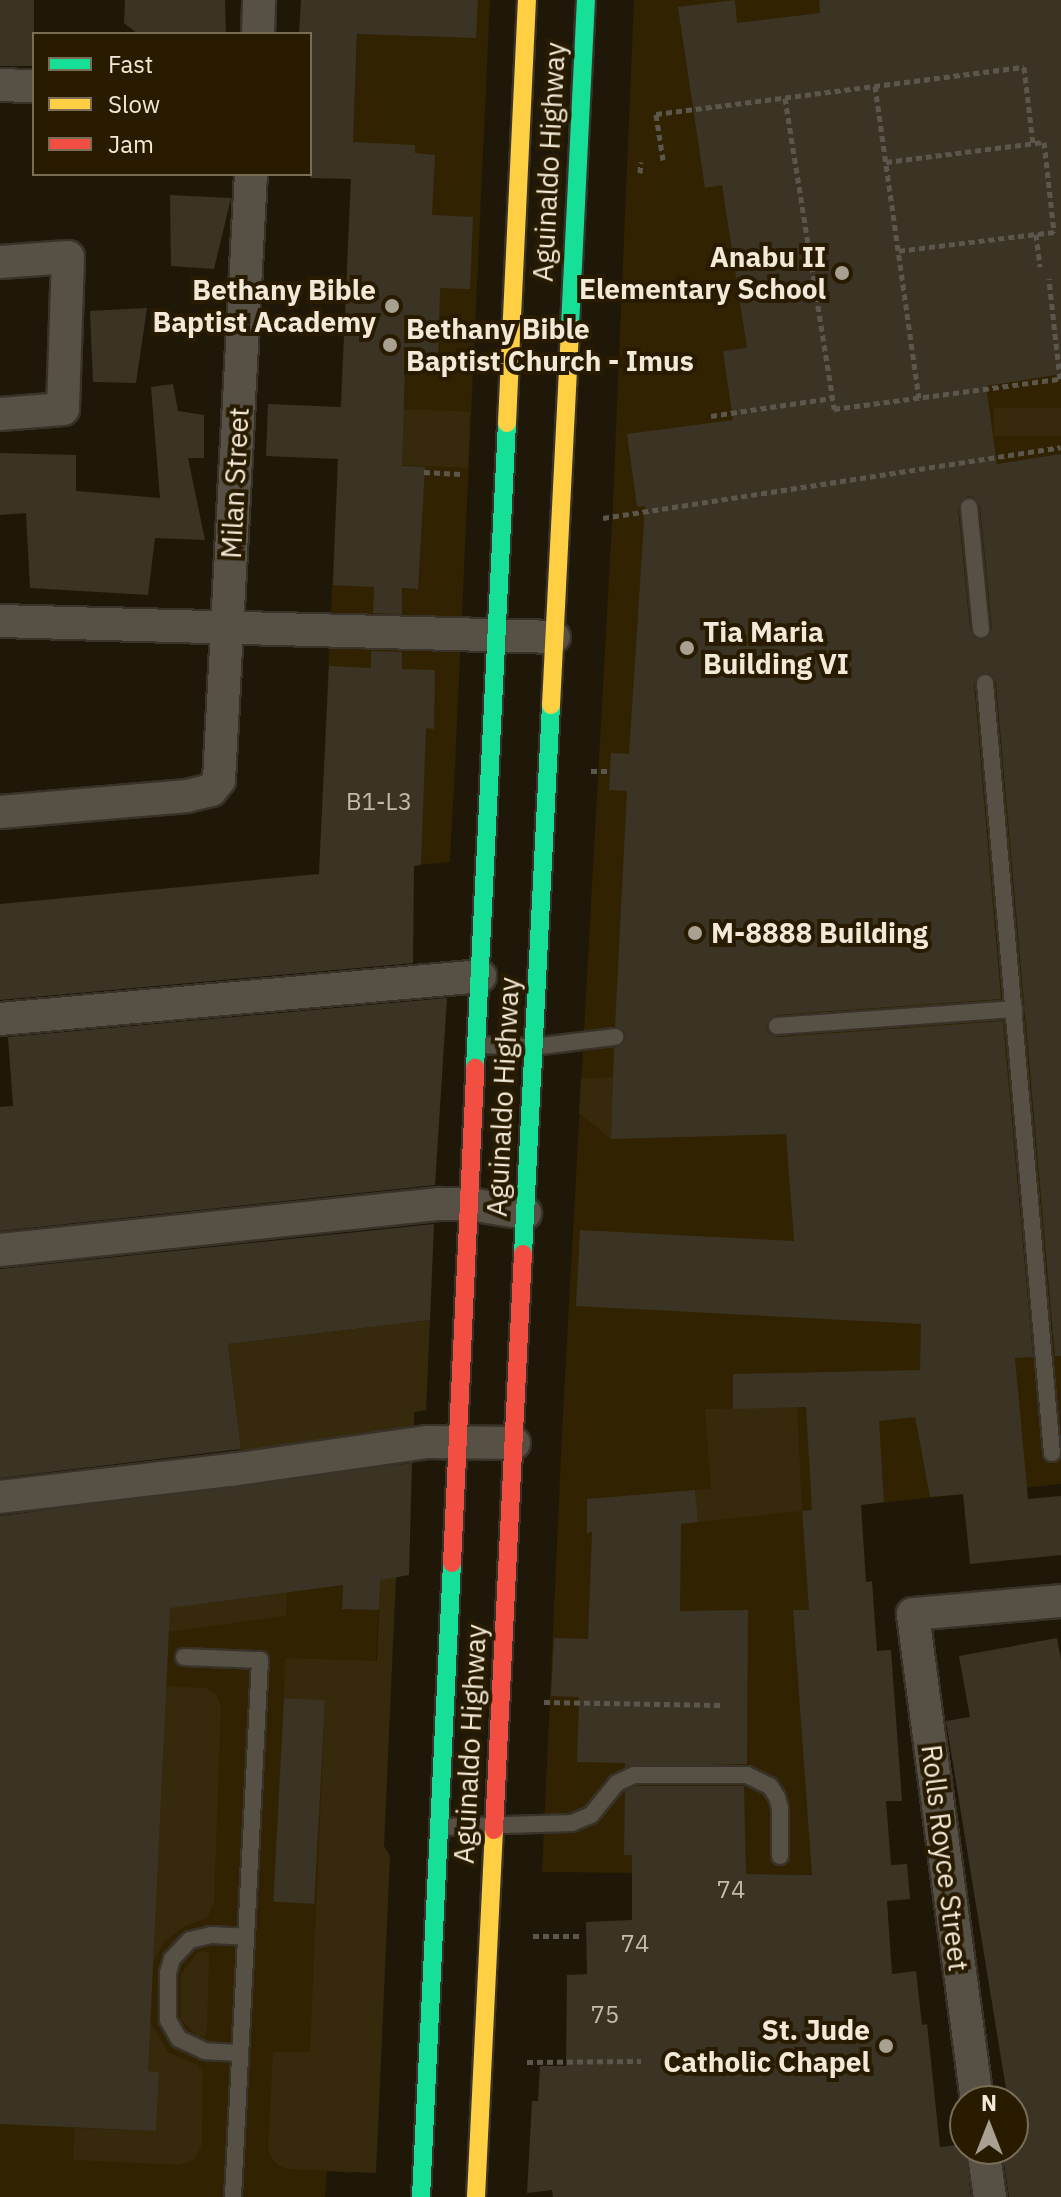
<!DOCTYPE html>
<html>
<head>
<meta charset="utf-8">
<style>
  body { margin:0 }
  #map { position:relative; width:1061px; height:2197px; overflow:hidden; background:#1f1809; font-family:"IBM Plex Sans",sans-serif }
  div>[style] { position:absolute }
  .built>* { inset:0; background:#312201 }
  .green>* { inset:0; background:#37290b; transform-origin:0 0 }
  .building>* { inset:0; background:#3b3424; transform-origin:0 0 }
  .path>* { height:5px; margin-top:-2.5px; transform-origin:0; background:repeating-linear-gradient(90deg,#5c574d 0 6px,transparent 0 10px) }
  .roads { filter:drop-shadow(2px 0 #383228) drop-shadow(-2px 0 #383228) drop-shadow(0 2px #383228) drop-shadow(0 -2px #383228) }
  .lane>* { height:16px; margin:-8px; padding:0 8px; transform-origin:8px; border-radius:8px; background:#565045 }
  .street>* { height:32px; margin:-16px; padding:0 16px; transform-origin:16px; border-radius:16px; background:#565045 }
  .fast>* { height:18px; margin:-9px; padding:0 9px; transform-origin:9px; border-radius:9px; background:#16e098 }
  .slow>* { height:18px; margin:-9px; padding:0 9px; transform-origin:9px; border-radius:9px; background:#ffcf43 }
  .jam>* { height:18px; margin:-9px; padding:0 9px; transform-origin:9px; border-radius:9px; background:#f24e42 }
  .dots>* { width:22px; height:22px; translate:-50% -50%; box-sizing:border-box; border:4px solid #281b00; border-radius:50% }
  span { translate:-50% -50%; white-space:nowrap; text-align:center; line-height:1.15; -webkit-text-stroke:8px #281b00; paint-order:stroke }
  .number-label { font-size:24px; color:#c4bcab }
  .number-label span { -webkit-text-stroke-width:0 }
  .street-label { font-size:28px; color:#f2e9d8 }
  .poi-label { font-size:28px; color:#f2e9d8; font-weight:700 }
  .right { translate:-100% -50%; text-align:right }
  .left { translate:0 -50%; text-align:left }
  .legend { position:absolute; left:32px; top:32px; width:280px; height:144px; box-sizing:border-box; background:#281b00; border:2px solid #796d56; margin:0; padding:10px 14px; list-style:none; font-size:24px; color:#f2e9d8 }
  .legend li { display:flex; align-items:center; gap:16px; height:40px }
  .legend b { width:40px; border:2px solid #796d56 }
  .north { position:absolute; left:949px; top:2085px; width:80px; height:80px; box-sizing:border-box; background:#281b00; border:2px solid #796d56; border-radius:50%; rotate:0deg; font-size:22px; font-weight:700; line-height:32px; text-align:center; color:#f2e9d8 }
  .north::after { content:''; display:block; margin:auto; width:28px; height:36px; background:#a8a090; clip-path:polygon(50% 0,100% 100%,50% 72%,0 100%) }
</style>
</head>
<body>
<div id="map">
  <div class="built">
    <div style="clip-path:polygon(359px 0,490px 0,455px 767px,450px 862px,319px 874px)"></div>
    <div style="clip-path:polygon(634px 0,1061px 0,1061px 1484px,802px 1511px,829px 1875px,542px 1872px,563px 1412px,612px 523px)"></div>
    <div style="clip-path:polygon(380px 1579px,353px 2173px,327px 2171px,325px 2197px,0 2197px,0 1630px)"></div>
  </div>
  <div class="green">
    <div style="left:341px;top:407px;width:129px;height:56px;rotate:2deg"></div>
    <div style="left:1061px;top:408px;width:28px;height:67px;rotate:90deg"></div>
    <div style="clip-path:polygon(613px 1077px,611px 1139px,579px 1113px,581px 1079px)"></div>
    <div style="clip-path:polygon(430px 1320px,426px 1410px,414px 1412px,414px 1426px,241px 1451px,228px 1344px)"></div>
    <div style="clip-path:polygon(797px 1407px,802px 1511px,698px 1522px,695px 1490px,711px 1489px,705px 1409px)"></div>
    <div style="clip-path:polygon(396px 1577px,384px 1846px,390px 1856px,376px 2173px,286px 2169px,274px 2162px,268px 2148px,273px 2052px,310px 2052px,325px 1701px,284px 1698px,285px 1658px,377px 1661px,380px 1579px)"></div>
    <div style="clip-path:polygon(287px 1592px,286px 1616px,168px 1632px,132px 1612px)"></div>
    <div style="clip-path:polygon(166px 1686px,206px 1688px,217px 1695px,221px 1706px,214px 1903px,207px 1918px,185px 1926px,165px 1941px,153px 1962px)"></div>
    <div style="clip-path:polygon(205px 1951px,209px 1955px,207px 2033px,204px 2037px,197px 2036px,181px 2019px,181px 1974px,198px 1952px)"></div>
    <div style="clip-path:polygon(150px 2022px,168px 2052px,197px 2065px,203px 2072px,202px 2144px,195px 2159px,180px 2165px,73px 2160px,75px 2128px,156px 2131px,159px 2072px,148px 2071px)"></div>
  </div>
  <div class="building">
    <div style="left:0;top:0;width:34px;height:66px"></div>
    <div style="clip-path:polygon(125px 0,225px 0,226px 34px,138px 34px,124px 23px)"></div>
    <div style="clip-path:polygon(301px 0,478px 0,476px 38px,357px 34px,353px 142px,415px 145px,415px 153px,435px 155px,432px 215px,473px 217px,470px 289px,440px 288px,438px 367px,405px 366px,402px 466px,425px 467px,418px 589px,402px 588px,402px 614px,373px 613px,374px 587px,333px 585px,338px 459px,266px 456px,268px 404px,341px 407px,351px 179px,310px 178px,310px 34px,299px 34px)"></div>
    <div style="clip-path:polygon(evenodd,735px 0,737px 23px,820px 13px,819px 0,1061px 0,1061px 374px,986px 386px,997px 464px,1061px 454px,1061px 1356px,1055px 1356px,996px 682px,990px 673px,979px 674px,974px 684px,1001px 999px,776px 1015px,766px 1026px,768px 1033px,778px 1037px,1003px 1021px,1033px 1357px,1015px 1358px,1028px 1499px,1061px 1496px,1061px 1555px,970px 1564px,963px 1494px,930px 1497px,915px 1417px,879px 1421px,884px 1502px,861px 1505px,866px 1582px,872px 1581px,877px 1651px,891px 1650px,902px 1801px,886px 1801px,891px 1865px,907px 1864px,910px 1899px,887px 1901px,892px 1974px,916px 1971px,922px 2025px,927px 2024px,940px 2147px,965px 2144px,971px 2197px,553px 2197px,552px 2190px,527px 2193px,532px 2101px,538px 2101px,540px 2066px,566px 2066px,567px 1975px,587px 1974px,586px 1922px,632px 1920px,632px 1855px,624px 1855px,625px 1791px,636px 1786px,744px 1786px,746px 1874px,812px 1875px,793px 1610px,809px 1610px,802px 1511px,812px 1510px,806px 1407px,733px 1409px,733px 1374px,920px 1370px,921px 1324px,576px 1306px,580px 1230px,794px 1241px,786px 1134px,611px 1139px,614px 1048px,622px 1045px,626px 1036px,623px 1030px,615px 1026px,627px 791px,609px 790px,610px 771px,611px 753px,629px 754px,645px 506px,637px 507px,627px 434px,733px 420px,723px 351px,747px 348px,722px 185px,705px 188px,678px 7px,735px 0,967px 496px,974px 497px,980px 506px,992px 628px,988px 637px,981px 640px,970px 630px,958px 508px,967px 496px)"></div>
    <div style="clip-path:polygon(170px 195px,231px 198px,214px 269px,171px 266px)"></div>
    <div style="clip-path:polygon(147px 308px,136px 383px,93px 382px,90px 311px)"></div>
    <div style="clip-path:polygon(173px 384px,178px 411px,204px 415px,204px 458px,188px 458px,205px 540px,155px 538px,148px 595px,30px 588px,26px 513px,0 515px,0 453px,76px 455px,76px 491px,160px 498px,151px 387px)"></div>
    <div style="clip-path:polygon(371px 651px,402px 652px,402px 669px,435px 670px,434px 729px,426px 728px,421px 865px,414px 866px,413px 963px,0 1000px,0 904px,319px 874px,329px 666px,371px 668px)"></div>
    <div style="clip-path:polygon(447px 998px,435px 1185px,0 1231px,0 1107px,13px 1106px,8px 1037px)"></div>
    <div style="clip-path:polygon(434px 1224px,430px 1320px,228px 1344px,241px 1449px,0 1478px,0 1269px)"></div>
    <div style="clip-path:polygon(412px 1463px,409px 1575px,380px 1580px,379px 1610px,342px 1609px,343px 1585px,170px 1608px,148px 2071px,159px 2072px,156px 2131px,0 2124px,0 1516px)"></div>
    <div style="clip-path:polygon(695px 1490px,698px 1522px,681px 1524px,680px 1611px,748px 1610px,747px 1764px,625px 1767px,625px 1763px,577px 1762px,579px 1697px,551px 1696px,554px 1638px,588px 1639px,592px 1532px,587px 1533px,587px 1499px)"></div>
    <div style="clip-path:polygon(1057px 1638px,1061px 1660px,1061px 2197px,1009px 2197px,1002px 2149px,1013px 2149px,1013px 2101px,1008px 2101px,946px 1721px,970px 1717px,959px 1656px)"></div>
    <div style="left:284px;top:1698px;width:41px;height:204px;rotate:3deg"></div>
  </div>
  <div class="path">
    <div style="left:875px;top:86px;width:315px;rotate:82deg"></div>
    <div style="left:785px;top:98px;width:315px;rotate:81deg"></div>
    <div style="left:834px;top:409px;width:228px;rotate:-7.6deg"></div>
    <div style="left:1060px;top:379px;width:101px;rotate:-96.3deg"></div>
    <div style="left:663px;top:160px;width:47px;rotate:-98.7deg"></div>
    <div style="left:656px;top:114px;width:371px;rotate:-7.3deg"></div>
    <div style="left:1024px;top:67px;width:78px;rotate:83.3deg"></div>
    <div style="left:886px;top:162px;width:159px;rotate:-7.2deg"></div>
    <div style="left:1044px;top:142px;width:91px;rotate:83.7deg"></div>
    <div style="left:1054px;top:232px;width:157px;rotate:173.1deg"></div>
    <div style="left:640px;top:173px;width:11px;rotate:-85deg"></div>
    <div style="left:1036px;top:234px;width:33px;rotate:83deg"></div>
    <div style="left:711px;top:416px;width:122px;rotate:-8.5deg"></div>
    <div style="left:424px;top:472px;width:36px;rotate:3deg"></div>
    <div style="left:603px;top:518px;width:463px;rotate:-8.8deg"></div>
    <div style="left:591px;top:771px;width:19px"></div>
    <div style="left:544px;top:1702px;width:177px;rotate:1deg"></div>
    <div style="left:533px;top:1936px;width:46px"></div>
    <div style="left:527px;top:2062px;width:114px;rotate:-0.5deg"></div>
  </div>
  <div class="roads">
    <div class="lane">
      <div style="left:969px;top:507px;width:123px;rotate:84.4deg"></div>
      <div style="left:985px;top:683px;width:773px;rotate:85.03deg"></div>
      <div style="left:777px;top:1026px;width:238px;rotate:-4.1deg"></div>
      <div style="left:477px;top:1045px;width:56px;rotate:2deg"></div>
      <div style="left:533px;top:1047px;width:83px;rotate:-7deg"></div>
      <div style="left:184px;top:1657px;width:76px;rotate:2.3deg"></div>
      <div style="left:260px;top:1660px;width:538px;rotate:92.88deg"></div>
      <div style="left:440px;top:1827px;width:132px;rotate:-1.7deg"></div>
      <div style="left:572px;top:1823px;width:21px;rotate:-23deg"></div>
      <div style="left:591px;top:1815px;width:41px;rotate:-50.9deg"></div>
      <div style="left:617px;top:1783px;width:19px;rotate:-25deg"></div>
      <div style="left:634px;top:1775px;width:113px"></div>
      <div style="left:747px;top:1775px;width:25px;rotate:26deg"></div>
      <div style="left:770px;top:1786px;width:13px;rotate:58deg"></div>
      <div style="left:777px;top:1797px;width:11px;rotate:75deg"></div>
      <div style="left:780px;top:1808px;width:48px;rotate:90deg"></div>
      <div style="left:240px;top:2053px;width:35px;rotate:-177deg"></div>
      <div style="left:205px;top:2051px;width:29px;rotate:-155deg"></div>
      <div style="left:179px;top:2039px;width:22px;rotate:-120deg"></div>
      <div style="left:168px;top:2020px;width:47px;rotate:-90deg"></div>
      <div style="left:168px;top:1973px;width:15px;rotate:-74deg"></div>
      <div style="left:172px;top:1959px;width:26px;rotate:-47deg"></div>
      <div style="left:190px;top:1940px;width:22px;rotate:-13deg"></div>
      <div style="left:211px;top:1935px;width:35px;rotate:3deg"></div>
    </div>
    <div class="street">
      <div style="left:258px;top:34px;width:34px;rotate:-88deg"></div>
      <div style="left:0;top:85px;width:34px;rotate:2deg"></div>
      <div style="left:0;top:262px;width:68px;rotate:-4.2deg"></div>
      <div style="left:68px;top:257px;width:152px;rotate:91.9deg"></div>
      <div style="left:63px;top:409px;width:63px;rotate:175.5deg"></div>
      <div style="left:0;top:621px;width:554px;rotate:1.65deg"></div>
      <div style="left:0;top:812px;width:188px;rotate:-4.9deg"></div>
      <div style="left:187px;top:796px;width:25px;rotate:-14deg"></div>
      <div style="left:211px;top:790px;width:13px;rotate:-51deg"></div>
      <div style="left:219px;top:780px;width:607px;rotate:-86.98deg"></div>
      <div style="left:0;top:1019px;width:482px;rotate:-5.1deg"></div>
      <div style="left:0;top:1250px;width:442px;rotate:-6deg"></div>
      <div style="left:440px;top:1204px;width:29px"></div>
      <div style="left:469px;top:1204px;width:57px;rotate:9.1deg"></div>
      <div style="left:0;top:1497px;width:233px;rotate:-6.7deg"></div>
      <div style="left:231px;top:1470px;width:199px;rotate:-8.1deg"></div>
      <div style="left:428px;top:1442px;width:86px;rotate:0.7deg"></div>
      <div style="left:977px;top:2101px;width:491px;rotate:-97.5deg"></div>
      <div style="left:913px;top:1614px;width:149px;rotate:-5deg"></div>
      <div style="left:983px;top:2149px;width:49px;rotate:81.7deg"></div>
    </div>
    <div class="fast">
      <div style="left:570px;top:326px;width:326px;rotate:-87.2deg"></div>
      <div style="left:475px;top:1068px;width:646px;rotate:-87.16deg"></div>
      <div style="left:523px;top:1254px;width:550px;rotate:-87.08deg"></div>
      <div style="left:421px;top:2197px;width:635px;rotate:-87.2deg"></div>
    </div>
    <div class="slow">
      <div style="left:507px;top:423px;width:423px;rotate:-87.3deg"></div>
      <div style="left:551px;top:705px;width:379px;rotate:-87.1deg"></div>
      <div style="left:476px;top:2197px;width:367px;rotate:-87.2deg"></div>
    </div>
    <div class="jam">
      <div style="left:452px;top:1563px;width:496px;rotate:-87.3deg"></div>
      <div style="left:494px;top:1830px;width:577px;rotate:-87.12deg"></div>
    </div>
  </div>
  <div class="dots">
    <div style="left:842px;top:273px;background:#a8a090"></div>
    <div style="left:392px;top:306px;background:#a8a090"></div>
    <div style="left:390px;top:345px;background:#a8a090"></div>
    <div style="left:687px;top:648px;background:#a8a090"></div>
    <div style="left:695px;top:933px;background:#a8a090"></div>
    <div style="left:886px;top:2046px;background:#a8a090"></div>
  </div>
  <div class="number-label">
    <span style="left:379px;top:802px">B1-L3</span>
    <span style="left:731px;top:1890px">74</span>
    <span style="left:635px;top:1944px">74</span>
    <span style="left:605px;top:2015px">75</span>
  </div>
  <div class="street-label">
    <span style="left:549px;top:162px;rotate:-87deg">Aguinaldo Highway</span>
    <span style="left:235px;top:483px;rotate:-87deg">Milan Street</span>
    <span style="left:503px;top:1097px;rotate:-87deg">Aguinaldo Highway</span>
    <span style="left:470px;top:1744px;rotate:-87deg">Aguinaldo Highway</span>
    <span style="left:945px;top:1858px;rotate:83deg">Rolls Royce Street</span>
  </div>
  <div class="poi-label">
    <span class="right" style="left:826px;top:273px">Anabu II<br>Elementary School</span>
    <span class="right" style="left:376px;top:306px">Bethany Bible<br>Baptist Academy</span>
    <span class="left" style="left:406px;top:345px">Bethany Bible<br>Baptist Church - Imus</span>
    <span class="left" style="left:703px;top:648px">Tia Maria<br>Building VI</span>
    <span class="left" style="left:711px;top:933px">M-8888 Building</span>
    <span class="right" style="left:870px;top:2046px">St. Jude<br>Catholic Chapel</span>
  </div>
  <ul class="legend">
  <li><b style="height:10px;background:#16e098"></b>Fast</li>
  <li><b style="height:10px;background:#ffcf43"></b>Slow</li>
  <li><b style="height:10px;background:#f24e42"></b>Jam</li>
  </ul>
  <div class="north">N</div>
</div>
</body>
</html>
